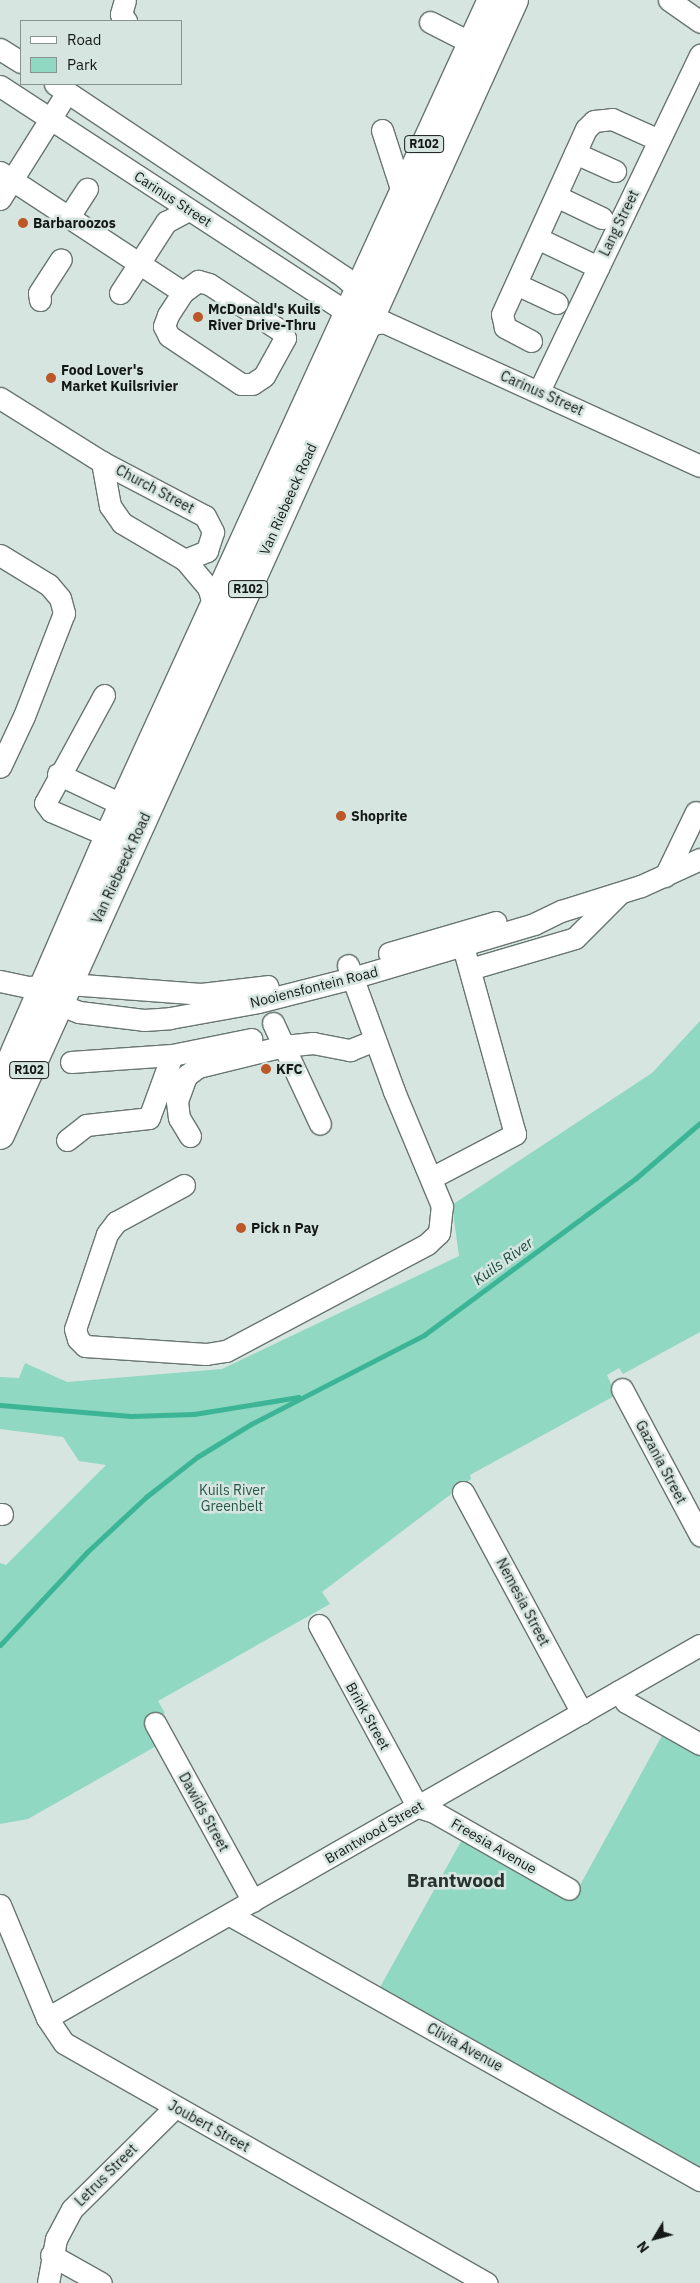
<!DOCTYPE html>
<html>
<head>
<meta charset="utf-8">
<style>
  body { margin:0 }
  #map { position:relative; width:700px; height:2283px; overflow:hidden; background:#d6e5df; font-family:"IBM Plex Sans",sans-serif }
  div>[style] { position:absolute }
  .green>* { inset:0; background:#90d8c1 }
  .stream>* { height:5px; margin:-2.5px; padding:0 2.5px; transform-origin:2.5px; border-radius:2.5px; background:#3bb596 }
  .roads { filter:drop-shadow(1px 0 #687570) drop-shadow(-1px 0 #687570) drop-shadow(0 1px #687570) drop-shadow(0 -1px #687570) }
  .minor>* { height:21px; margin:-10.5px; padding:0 10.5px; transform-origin:10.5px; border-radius:10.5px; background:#fff }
  .major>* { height:28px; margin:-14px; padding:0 14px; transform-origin:14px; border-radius:14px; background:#fff }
  .dots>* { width:14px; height:14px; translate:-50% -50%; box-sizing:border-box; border:2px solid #d6e5df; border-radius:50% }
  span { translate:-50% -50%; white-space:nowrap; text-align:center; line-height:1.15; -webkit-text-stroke:5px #d6e5df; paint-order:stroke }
  .shield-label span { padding:1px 4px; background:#d6e5df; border:1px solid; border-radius:4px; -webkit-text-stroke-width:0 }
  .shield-label { font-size:12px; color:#141917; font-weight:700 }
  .street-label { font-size:14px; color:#141917 }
  .poi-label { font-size:14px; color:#141917; font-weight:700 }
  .left { translate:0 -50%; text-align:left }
  .park-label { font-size:14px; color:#265749 }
  .water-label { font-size:15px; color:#1b4d40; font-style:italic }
  .district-label { font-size:19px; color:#283330; font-weight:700 }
  .legend { position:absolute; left:20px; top:20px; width:162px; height:65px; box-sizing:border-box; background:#d6e5df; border:1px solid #88938f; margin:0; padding:6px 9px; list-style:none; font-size:15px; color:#141917 }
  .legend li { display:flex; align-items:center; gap:10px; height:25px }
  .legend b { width:25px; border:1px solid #88938f }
  .north { position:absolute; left:630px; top:2213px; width:50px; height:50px; -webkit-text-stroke:4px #d6e5df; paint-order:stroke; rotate:233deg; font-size:14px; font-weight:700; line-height:20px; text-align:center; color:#141917 }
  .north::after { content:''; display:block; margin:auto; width:18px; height:22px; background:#141917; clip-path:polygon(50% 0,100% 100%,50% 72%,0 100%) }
</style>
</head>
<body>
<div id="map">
  <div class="green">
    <div style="clip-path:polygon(700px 1021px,700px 1332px,623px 1374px,619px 1368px,607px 1375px,616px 1395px,470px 1475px,471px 1479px,322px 1592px,330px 1604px,158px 1701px,165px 1713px,146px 1723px,158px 1745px,28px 1819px,0 1824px,0 1563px,6px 1565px,106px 1465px,79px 1461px,63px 1437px,0 1429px,0 1377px,19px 1378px,25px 1363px,67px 1382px,222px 1369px,459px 1256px,452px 1205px,652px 1073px)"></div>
    <div style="clip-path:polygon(664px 1732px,700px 1753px,700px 2169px,379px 1989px,464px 1836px,573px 1898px)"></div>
  </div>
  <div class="stream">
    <div style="left:0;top:1405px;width:131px;rotate:4.8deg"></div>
    <div style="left:131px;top:1416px;width:63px;rotate:-1.8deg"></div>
    <div style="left:194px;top:1414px;width:106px;rotate:-9.2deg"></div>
    <div style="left:0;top:1645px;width:127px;rotate:-46.9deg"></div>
    <div style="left:87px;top:1552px;width:81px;rotate:-43deg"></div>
    <div style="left:146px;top:1497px;width:65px;rotate:-38.1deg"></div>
    <div style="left:197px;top:1457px;width:63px;rotate:-31.4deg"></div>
    <div style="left:251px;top:1424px;width:195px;rotate:-27.2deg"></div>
    <div style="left:424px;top:1335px;width:264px;rotate:-36.5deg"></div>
    <div style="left:636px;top:1178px;width:84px;rotate:-40.7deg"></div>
  </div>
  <div class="roads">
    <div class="minor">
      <div style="left:125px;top:0;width:15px;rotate:106deg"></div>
      <div style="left:121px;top:14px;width:9px;rotate:54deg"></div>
      <div style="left:669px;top:0;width:38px;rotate:35deg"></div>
      <div style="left:430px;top:22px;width:62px;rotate:27deg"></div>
      <div style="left:0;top:49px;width:25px;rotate:32deg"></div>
      <div style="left:55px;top:84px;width:348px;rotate:33.7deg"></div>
      <div style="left:344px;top:277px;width:35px;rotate:41deg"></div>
      <div style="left:0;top:86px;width:438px;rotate:33.1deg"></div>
      <div style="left:367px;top:325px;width:17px;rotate:-10deg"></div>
      <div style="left:384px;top:322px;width:347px;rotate:24.5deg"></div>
      <div style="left:382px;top:130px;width:65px;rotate:72.1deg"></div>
      <div style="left:575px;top:153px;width:44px;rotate:24.2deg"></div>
      <div style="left:0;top:172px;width:219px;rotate:33.3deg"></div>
      <div style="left:556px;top:196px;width:51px;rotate:25.6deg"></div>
      <div style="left:0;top:199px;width:126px;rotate:-57.9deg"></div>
      <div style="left:68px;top:218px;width:35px;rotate:-57deg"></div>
      <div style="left:537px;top:238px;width:68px;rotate:25.4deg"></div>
      <div style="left:198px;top:281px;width:11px;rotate:15deg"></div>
      <div style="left:209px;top:284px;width:86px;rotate:33.1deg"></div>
      <div style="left:281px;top:331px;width:8px;rotate:60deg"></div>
      <div style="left:285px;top:338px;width:43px;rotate:118.9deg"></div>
      <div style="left:264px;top:376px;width:14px;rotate:146deg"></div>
      <div style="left:252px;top:384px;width:11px;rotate:180deg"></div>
      <div style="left:241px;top:384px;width:87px;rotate:-146.3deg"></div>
      <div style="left:169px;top:336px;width:11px;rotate:-117deg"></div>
      <div style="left:164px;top:326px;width:12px;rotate:-70deg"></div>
      <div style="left:168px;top:315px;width:27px;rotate:-57deg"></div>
      <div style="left:183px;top:292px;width:19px;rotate:-36deg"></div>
      <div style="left:516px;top:284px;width:45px;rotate:24.9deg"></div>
      <div style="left:120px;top:293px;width:85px;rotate:-57.1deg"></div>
      <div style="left:166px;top:222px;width:26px;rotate:-28deg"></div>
      <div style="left:40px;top:300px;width:7px;rotate:-98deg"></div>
      <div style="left:39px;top:293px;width:40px;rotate:-57.1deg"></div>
      <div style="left:531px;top:341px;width:30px;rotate:-152deg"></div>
      <div style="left:505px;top:327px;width:13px;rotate:-103deg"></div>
      <div style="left:502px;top:314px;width:203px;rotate:-65.6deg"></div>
      <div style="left:586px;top:129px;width:11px;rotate:-45deg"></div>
      <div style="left:594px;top:121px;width:18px;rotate:-6deg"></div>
      <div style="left:612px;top:119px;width:51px;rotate:24.1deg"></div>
      <div style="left:539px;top:391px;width:373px;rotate:-64.4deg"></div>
      <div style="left:0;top:398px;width:120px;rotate:32.1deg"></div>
      <div style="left:102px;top:462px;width:116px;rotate:27.7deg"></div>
      <div style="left:205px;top:516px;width:18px;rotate:63deg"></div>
      <div style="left:213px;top:532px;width:20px;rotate:108deg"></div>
      <div style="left:207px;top:551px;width:24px;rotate:158deg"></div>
      <div style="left:185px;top:560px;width:73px;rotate:-149.6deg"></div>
      <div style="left:122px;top:523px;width:21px;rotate:-125deg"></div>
      <div style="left:110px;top:506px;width:45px;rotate:-100.3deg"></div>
      <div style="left:0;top:555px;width:57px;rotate:31.5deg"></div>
      <div style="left:49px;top:585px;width:17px;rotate:50deg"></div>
      <div style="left:60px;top:598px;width:16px;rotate:75deg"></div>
      <div style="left:64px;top:613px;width:110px;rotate:111.2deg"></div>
      <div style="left:24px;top:716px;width:56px;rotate:115.2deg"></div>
      <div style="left:185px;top:560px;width:35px;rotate:50deg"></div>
      <div style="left:208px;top:587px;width:21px;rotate:73deg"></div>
      <div style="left:104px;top:695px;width:123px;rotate:118.6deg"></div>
      <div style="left:45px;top:803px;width:10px;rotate:53deg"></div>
      <div style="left:51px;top:811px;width:63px;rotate:23.3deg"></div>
      <div style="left:58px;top:774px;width:72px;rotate:25.5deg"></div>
      <div style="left:665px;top:876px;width:71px;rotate:-64.2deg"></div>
      <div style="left:389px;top:953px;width:111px;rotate:-16.2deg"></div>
      <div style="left:470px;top:969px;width:109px;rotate:-16.4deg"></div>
      <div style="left:575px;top:938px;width:62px;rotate:-45deg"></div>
      <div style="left:0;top:981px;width:30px;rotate:12deg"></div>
      <div style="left:29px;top:987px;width:40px;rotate:-4.3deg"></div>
      <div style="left:69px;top:984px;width:132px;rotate:4.3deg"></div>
      <div style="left:201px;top:994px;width:67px;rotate:-6.8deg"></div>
      <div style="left:45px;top:999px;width:36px;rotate:21deg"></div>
      <div style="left:79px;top:1012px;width:65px;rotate:7deg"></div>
      <div style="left:144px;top:1020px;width:26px;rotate:-4deg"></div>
      <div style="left:170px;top:1018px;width:89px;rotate:-10.3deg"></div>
      <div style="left:258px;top:1002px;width:97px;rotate:-14.3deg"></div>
      <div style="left:352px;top:978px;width:190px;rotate:-16.5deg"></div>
      <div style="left:534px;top:924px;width:30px;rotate:-26deg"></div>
      <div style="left:561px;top:911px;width:84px;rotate:-17.4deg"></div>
      <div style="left:641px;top:886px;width:65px;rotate:-24.6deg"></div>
      <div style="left:273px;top:1023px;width:111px;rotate:65deg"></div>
      <div style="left:71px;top:1062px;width:101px;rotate:-4deg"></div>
      <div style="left:172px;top:1055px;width:81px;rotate:-11.4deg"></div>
      <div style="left:190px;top:1136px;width:21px;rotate:-121deg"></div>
      <div style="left:179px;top:1118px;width:17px;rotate:-97deg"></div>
      <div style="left:177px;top:1101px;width:27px;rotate:-70deg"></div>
      <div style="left:186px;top:1076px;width:15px;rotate:-37deg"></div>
      <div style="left:198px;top:1067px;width:89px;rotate:-13.7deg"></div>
      <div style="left:284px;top:1046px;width:29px;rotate:-6deg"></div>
      <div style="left:313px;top:1043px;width:38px;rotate:11deg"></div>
      <div style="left:350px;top:1050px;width:27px;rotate:-22deg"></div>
      <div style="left:67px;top:1140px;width:24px;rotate:-38deg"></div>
      <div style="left:86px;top:1125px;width:63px;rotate:-6.3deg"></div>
      <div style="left:149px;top:1118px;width:67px;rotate:-69.9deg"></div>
      <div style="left:431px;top:1178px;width:95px;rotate:-27.6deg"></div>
      <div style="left:515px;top:1134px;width:194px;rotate:-105.5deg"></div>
      <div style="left:184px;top:1185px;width:77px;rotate:151.4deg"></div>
      <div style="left:116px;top:1222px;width:15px;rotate:127deg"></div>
      <div style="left:107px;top:1234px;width:100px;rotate:108.6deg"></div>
      <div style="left:75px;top:1329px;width:10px;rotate:73deg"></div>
      <div style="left:78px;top:1339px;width:10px;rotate:45deg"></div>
      <div style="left:85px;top:1346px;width:121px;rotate:3.8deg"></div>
      <div style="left:206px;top:1354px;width:20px;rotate:-9deg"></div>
      <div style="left:226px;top:1351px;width:228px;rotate:-28deg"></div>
      <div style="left:427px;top:1244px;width:16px;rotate:-43deg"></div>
      <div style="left:439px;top:1233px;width:27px;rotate:-84deg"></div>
      <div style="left:442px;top:1206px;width:125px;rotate:-112.7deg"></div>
      <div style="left:394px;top:1091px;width:134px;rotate:-110.1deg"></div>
      <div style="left:622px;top:1389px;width:166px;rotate:61.9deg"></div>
      <div style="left:463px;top:1492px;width:251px;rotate:61.7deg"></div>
      <div style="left:0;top:1514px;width:2px"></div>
      <div style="left:319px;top:1625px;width:207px;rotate:61.5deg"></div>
      <div style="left:418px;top:1807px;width:17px;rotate:17deg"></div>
      <div style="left:434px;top:1812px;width:155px;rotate:29.7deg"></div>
      <div style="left:619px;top:1691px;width:13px;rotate:58deg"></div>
      <div style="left:626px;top:1702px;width:85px;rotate:29.6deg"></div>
      <div style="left:155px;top:1723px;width:203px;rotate:61.2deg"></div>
      <div style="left:0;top:1905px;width:122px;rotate:67.4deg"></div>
      <div style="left:47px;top:2018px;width:30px;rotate:56deg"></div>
      <div style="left:64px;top:2043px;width:486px;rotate:29.6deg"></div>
      <div style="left:230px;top:1915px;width:540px;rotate:29.42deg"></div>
      <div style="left:47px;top:2018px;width:752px;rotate:-29.74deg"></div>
      <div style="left:51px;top:2255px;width:57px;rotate:29.2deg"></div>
      <div style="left:48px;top:2283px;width:45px;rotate:-79.7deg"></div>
      <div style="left:56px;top:2239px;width:34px;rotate:-62deg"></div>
      <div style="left:72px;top:2209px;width:145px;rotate:-44.7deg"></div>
    </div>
    <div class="major">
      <div style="left:0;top:1087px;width:274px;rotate:-66.5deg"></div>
      <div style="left:109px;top:836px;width:920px;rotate:-65.39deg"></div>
      <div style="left:0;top:1135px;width:1246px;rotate:-65.64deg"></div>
    </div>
  </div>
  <div class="dots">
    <div style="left:23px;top:223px;background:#bc5728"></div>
    <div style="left:198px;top:317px;background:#bc5728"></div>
    <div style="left:51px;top:378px;background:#bc5728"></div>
    <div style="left:341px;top:816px;background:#bc5728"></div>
    <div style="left:266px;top:1069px;background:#bc5728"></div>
    <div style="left:241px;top:1228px;background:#bc5728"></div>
  </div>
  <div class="shield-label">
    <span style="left:424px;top:144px">R102</span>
    <span style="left:248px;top:589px">R102</span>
    <span style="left:29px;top:1070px">R102</span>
  </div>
  <div class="street-label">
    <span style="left:173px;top:199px;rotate:33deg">Carinus Street</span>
    <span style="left:619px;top:223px;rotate:-64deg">Lang Street</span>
    <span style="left:542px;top:393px;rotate:24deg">Carinus Street</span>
    <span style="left:155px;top:489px;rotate:28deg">Church Street</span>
    <span style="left:288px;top:499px;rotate:-66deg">Van Riebeeck Road</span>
    <span style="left:121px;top:868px;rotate:-65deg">Van Riebeeck Road</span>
    <span style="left:314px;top:987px;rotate:-14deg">Nooiensfontein Road</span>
    <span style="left:661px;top:1462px;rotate:62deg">Gazania Street</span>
    <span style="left:523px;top:1602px;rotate:62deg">Nemesia Street</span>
    <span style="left:368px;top:1716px;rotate:61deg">Brink Street</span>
    <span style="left:204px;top:1812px;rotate:61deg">Dawids Street</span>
    <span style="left:374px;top:1832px;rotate:-30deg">Brantwood Street</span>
    <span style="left:494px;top:1846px;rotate:30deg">Freesia Avenue</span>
    <span style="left:465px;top:2047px;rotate:29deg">Clivia Avenue</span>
    <span style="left:209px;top:2126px;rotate:29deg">Joubert Street</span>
    <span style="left:106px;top:2175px;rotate:-45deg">Letrus Street</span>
  </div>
  <div class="poi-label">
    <span class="left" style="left:33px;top:223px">Barbaroozos</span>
    <span class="left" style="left:208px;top:317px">McDonald's Kuils<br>River Drive-Thru</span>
    <span class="left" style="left:61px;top:378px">Food Lover's<br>Market Kuilsrivier</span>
    <span class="left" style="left:351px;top:816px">Shoprite</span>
    <span class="left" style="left:276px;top:1069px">KFC</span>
    <span class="left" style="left:251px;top:1228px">Pick n Pay</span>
  </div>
  <div class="park-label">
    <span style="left:232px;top:1498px">Kuils River<br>Greenbelt</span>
  </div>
  <div class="water-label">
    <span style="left:503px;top:1261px;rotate:-36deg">Kuils River</span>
  </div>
  <div class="district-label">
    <span style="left:456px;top:1881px">Brantwood</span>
  </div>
  <ul class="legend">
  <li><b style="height:6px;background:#fff"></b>Road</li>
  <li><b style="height:14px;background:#90d8c1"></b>Park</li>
  </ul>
  <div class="north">N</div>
</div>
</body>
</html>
